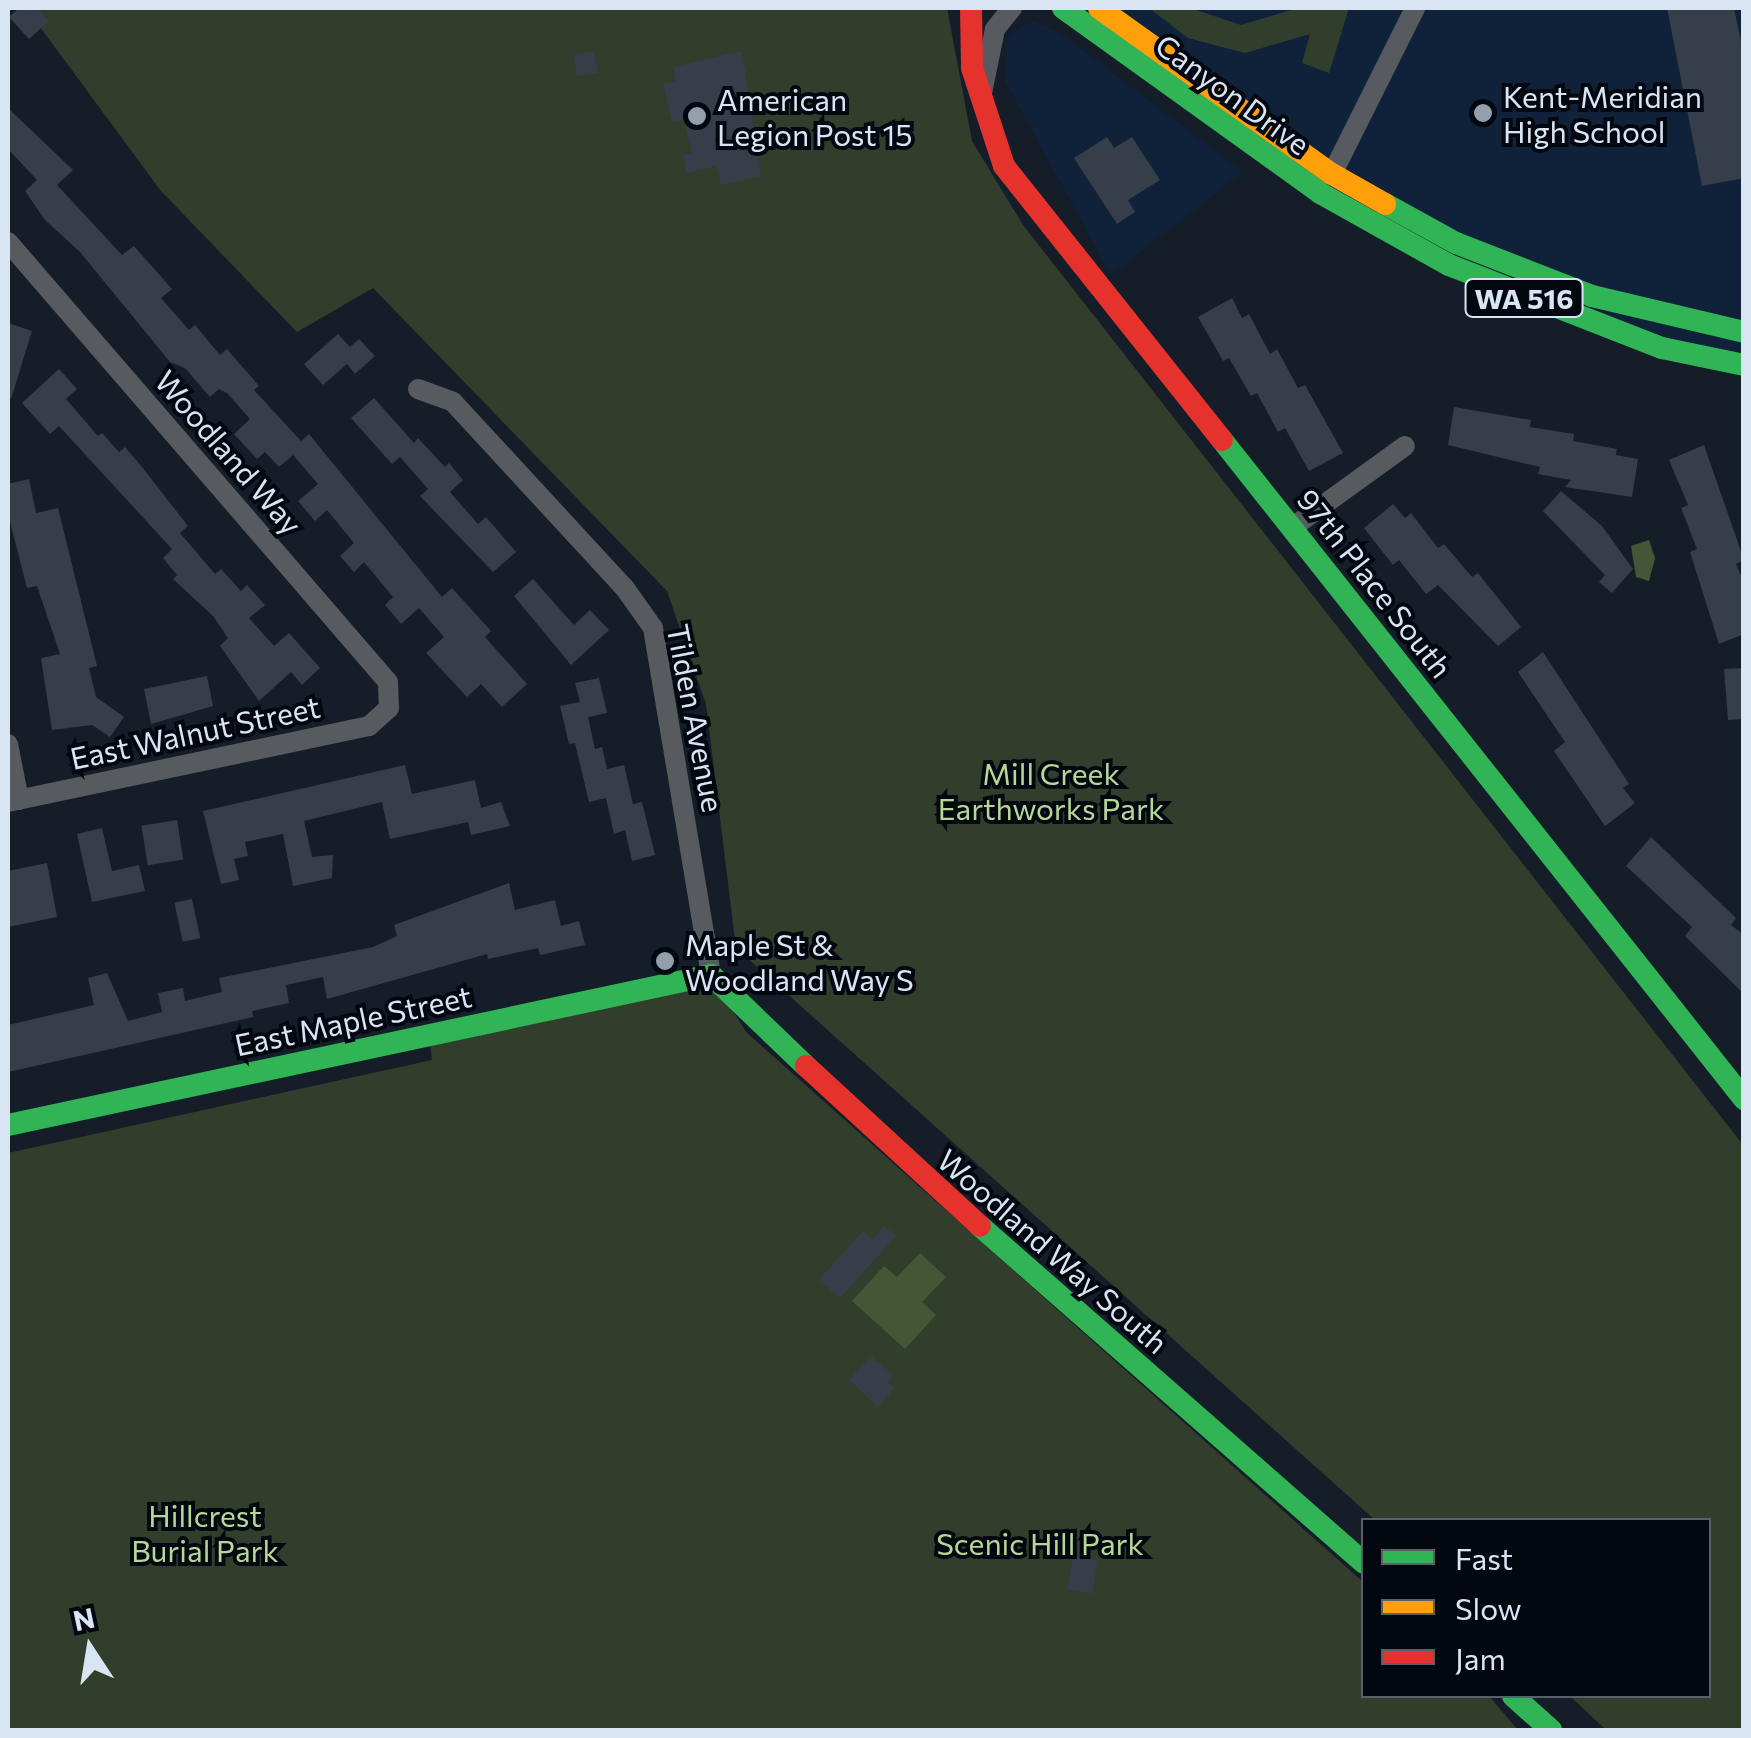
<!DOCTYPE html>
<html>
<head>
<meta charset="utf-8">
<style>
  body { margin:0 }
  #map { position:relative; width:1751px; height:1738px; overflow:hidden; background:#151d28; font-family:Commissioner,sans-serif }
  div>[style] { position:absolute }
  .built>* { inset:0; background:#10223a }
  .green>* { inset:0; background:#323e2c }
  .water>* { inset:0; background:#445635 }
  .building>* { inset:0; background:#353e49; transform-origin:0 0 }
  .street>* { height:20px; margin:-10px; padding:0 10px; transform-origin:10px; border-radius:10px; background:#575b60 }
  .fast>* { height:22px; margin:-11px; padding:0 11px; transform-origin:11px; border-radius:11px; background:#30b455 }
  .slow>* { height:22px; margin:-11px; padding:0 11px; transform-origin:11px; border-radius:11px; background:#ff9f0a }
  .jam>* { height:22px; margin:-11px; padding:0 11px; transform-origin:11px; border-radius:11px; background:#e5322d }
  .dots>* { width:28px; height:28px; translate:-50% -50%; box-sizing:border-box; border:5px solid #03070f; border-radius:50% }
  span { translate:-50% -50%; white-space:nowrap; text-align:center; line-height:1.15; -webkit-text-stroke:8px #03070f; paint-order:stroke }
  .shield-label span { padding:2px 8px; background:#03070f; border:2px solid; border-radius:8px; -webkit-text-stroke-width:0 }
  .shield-label { font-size:28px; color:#dae5f3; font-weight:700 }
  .street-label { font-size:30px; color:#dae5f3 }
  .poi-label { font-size:30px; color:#dae5f3 }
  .left { translate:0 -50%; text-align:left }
  .park-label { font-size:30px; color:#b6d897 }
  .frame { position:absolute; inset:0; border:10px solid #dae5f3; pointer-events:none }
  .legend { position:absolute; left:1361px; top:1518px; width:350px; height:180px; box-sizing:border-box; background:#03070f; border:2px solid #59606a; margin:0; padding:12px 18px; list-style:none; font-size:30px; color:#dae5f3 }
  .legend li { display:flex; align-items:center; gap:20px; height:50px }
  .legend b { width:50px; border:2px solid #59606a }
  .north { position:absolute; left:40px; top:1598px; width:100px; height:100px; -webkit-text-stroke:8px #03070f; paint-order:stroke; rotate:348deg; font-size:28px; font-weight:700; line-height:40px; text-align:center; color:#dae5f3 }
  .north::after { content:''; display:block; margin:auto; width:35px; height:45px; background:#dae5f3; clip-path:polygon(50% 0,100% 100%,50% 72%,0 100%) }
</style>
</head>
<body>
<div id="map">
  <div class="built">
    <div style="clip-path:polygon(1104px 8px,1743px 8px,1743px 355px,1666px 337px,1452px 257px)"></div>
    <div style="clip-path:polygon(1033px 21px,1059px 32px,1243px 172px,1111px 275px,1005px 81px,1008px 35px)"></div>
  </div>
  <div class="green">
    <div style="clip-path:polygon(26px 8px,947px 8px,972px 141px,1023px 225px,1743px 1145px,1743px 1730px,1606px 1730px,1570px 1696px,1708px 1696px,1708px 1520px,1375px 1520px,736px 948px,706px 704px,667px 591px,373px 288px,297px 332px,161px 191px)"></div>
    <div style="clip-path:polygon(1149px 8px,1190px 8px,1241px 25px,1298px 8px,1349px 8px,1329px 73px,1302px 63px,1310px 34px,1245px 53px,1188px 38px)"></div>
    <div style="clip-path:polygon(711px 975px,746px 1032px,1363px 1582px,1364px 1696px,1489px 1696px,1518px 1730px,8px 1730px,8px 1153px,432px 1060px,429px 1035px)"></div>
  </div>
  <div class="water">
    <div style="clip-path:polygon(1649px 540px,1655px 558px,1649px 581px,1636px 577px,1631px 546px)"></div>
    <div style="clip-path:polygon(920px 1253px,946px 1277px,922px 1302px,936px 1315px,905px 1349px,852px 1301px,884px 1266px,897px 1277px)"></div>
  </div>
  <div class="building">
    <div style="clip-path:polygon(19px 8px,36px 8px,49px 21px,29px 39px,9px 17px)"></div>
    <div style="clip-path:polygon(1667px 8px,1734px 8px,1744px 56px,1744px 178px,1702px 186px)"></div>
    <div style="left:594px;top:51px;width:22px;height:21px;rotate:80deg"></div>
    <div style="clip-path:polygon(742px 51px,761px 176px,721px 185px,716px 166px,687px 173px,683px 155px,692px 153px,684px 120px,672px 122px,663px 84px,676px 81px,673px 67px)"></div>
    <div style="clip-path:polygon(8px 108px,73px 170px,57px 185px,122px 255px,134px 246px,172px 289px,161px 298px,189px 330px,195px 325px,220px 355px,227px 349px,259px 386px,254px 390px,301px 441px,309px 434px,442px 597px,452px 588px,491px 631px,485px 637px,527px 684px,502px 707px,481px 684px,467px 697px,426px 653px,444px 637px,419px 608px,401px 624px,385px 605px,393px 597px,364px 562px,354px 572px,340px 556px,354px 543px,327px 510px,315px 521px,298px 501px,318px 484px,293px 455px,279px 467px,265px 452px,257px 459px,234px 434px,250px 419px,227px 393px,219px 389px,210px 397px,185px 368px,170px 362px,80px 252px,45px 220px,25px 191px,37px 180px,8px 149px)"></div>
    <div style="clip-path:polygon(1107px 137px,1114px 148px,1132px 137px,1160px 180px,1128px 200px,1135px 212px,1117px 224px,1074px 158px)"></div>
    <div style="clip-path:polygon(1232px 298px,1242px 318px,1249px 314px,1270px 354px,1277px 349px,1298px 388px,1305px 385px,1343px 453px,1309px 471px,1285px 428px,1278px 432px,1257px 393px,1251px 396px,1229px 358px,1223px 361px,1198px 317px)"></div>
    <div style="clip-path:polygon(8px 323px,32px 331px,11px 399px,8px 398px)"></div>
    <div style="clip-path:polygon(338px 334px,350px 347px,359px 339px,375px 356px,355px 374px,347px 364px,323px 385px,304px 364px)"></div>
    <div style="clip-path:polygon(59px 369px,77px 389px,66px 399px,98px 436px,102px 433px,119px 452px,125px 447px,142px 467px,188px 526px,180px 533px,215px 574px,221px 569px,241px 591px,247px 585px,265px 605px,249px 618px,274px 646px,289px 633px,320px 668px,302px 685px,291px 672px,259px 701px,220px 646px,228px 638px,213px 616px,173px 579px,177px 575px,163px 558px,172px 549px,59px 426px,50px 434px,22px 403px)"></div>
    <div style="clip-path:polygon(374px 398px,414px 443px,418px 438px,445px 467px,449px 463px,463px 480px,450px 492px,478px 524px,486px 517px,516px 552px,493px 572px,420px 496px,428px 489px,400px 457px,392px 464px,351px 418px)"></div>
    <div style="clip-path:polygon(1454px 407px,1531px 420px,1530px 427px,1574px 434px,1573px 441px,1617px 449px,1616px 455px,1638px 459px,1632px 497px,1565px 487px,1571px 480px,1538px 474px,1540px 467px,1448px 445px)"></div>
    <div style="clip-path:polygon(1704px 445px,1744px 560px,1736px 564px,1744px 583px,1744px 634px,1719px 644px,1690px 552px,1697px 549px,1681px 508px,1688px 505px,1669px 460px)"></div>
    <div style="clip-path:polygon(29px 479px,36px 513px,58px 508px,97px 666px,89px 668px,96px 697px,124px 717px,110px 737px,92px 725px,52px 730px,41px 658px,60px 654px,37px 586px,27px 588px,9px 518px,8px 484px)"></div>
    <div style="clip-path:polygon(1561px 491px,1602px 526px,1633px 569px,1612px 593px,1599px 582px,1605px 575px,1543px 511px)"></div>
    <div style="clip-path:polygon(1393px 504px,1405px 518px,1411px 513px,1438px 548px,1444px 544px,1472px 577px,1478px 573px,1521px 627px,1498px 646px,1438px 585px,1426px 594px,1399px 560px,1393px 565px,1364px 528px)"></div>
    <div style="clip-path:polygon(533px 579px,574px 625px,590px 610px,609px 630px,571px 665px,514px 596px)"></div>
    <div style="clip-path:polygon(1543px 652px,1629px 784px,1623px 788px,1635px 803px,1605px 826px,1554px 751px,1565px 742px,1518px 672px)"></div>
    <div style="clip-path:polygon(1744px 668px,1744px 719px,1728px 720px,1724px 669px)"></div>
    <div style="clip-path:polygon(207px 676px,213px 706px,151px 724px,144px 689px)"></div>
    <div style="clip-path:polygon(599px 678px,607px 713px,588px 717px,595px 749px,602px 747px,607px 769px,624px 765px,633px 804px,642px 802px,655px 855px,632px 861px,625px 830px,614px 834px,606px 798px,589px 802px,575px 743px,569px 744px,560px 706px,580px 702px,575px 683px)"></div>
    <div style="clip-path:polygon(405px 765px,412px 794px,475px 780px,481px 808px,501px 802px,510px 826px,471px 835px,468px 822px,390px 839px,382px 802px,304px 821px,312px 857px,333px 855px,332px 878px,293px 886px,283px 834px,245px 842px,248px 856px,234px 859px,239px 880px,221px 884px,203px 811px)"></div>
    <div style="left:177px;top:820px;width:40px;height:36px;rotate:81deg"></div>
    <div style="clip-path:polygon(102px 828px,112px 871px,139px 865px,145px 891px,92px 902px,77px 834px)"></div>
    <div style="clip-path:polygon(1651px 837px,1736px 918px,1731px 925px,1744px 935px,1744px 994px,1685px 936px,1692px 927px,1626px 866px)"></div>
    <div style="clip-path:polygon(47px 863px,57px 917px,8px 927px,8px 871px)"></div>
    <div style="clip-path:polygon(509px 883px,515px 910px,555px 900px,561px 926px,579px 921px,585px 945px,540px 955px,538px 948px,488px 959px,487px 954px,327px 999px,323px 977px,286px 985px,289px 1003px,252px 1011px,253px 1017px,8px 1072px,8px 1025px,94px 1005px,88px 978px,107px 973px,128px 1021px,162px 1012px,158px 993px,183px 988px,185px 1001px,222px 992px,219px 978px,373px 947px,397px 936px,394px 925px)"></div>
    <div style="left:192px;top:899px;width:40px;height:18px;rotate:78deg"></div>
    <div style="clip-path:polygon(884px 1226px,896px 1236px,840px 1298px,819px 1280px,863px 1231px,872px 1239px)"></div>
    <div style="clip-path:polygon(871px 1356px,894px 1376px,888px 1382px,895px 1388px,878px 1407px,849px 1380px)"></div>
    <div style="left:1073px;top:1556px;width:25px;height:34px;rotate:9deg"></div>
  </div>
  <div class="street">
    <div style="left:982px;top:93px;width:65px;rotate:-78.5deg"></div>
    <div style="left:995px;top:29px;width:27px;rotate:-51deg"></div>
    <div style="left:1332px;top:174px;width:186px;rotate:-63.4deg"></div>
    <div style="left:8px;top:242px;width:581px;rotate:49.18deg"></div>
    <div style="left:388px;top:682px;width:26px;rotate:88deg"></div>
    <div style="left:389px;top:708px;width:27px;rotate:138deg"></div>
    <div style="left:369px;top:726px;width:369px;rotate:168.1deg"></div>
    <div style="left:418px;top:389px;width:37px;rotate:20deg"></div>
    <div style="left:453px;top:402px;width:252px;rotate:47.3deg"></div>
    <div style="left:624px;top:587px;width:50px;rotate:54.7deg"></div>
    <div style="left:653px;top:628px;width:352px;rotate:80.5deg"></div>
    <div style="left:1293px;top:527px;width:138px;rotate:-35.9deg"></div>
    <div style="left:8px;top:744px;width:57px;rotate:78.9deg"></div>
  </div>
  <div class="fast">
    <div style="left:1063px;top:8px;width:317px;rotate:35.7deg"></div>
    <div style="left:1320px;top:193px;width:148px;rotate:29.2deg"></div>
    <div style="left:1449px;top:265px;width:229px;rotate:21.3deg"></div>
    <div style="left:1662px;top:348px;width:84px;rotate:11.7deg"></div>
    <div style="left:1385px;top:204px;width:81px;rotate:28.8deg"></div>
    <div style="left:1456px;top:243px;width:146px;rotate:21.3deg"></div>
    <div style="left:1592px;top:296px;width:156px;rotate:13.3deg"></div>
    <div style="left:1222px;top:440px;width:841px;rotate:51.62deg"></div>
    <div style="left:8px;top:1125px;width:719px;rotate:-12.04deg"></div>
    <div style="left:711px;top:975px;width:132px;rotate:43.8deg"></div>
    <div style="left:980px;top:1226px;width:511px;rotate:41.27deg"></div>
    <div style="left:1513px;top:1696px;width:51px;rotate:41.8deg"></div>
  </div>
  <div class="slow">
    <div style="left:1099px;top:8px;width:286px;rotate:35.5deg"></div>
    <div style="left:1332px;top:174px;width:61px;rotate:29.5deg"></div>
  </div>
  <div class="jam">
    <div style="left:971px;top:8px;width:60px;rotate:89deg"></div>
    <div style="left:972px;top:68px;width:103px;rotate:71.9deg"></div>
    <div style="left:1004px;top:166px;width:350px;rotate:51.5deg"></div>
    <div style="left:806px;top:1066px;width:236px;rotate:42.6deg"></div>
  </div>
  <div class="dots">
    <div style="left:1483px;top:113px;background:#959fac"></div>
    <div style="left:697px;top:116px;background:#959fac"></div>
    <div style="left:665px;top:961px;background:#959fac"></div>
  </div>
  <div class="shield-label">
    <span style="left:1524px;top:298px">WA 516</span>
  </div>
  <div class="street-label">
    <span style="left:1233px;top:94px;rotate:36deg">Canyon Drive</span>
    <span style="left:229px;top:452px;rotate:49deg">Woodland Way</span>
    <span style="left:1375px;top:583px;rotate:52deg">97th Place South</span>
    <span style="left:696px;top:718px;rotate:79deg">Tilden Avenue</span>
    <span style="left:195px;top:732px;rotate:-12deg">East Walnut Street</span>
    <span style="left:353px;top:1020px;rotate:-12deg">East Maple Street</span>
    <span style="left:1053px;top:1251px;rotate:41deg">Woodland Way South</span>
  </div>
  <div class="poi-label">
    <span class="left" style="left:1503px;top:113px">Kent-Meridian<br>High School</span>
    <span class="left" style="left:717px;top:116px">American<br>Legion Post 15</span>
    <span class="left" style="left:685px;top:961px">Maple St &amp;<br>Woodland Way S</span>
  </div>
  <div class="park-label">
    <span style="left:1051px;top:790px">Mill Creek<br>Earthworks Park</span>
    <span style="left:205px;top:1532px">Hillcrest<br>Burial Park</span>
    <span style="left:1040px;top:1543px">Scenic Hill Park</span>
  </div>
  <div class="frame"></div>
  <ul class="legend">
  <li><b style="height:12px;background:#30b455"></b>Fast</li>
  <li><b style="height:12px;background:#ff9f0a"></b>Slow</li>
  <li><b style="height:12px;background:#e5322d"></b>Jam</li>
  </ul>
  <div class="north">N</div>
</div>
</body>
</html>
